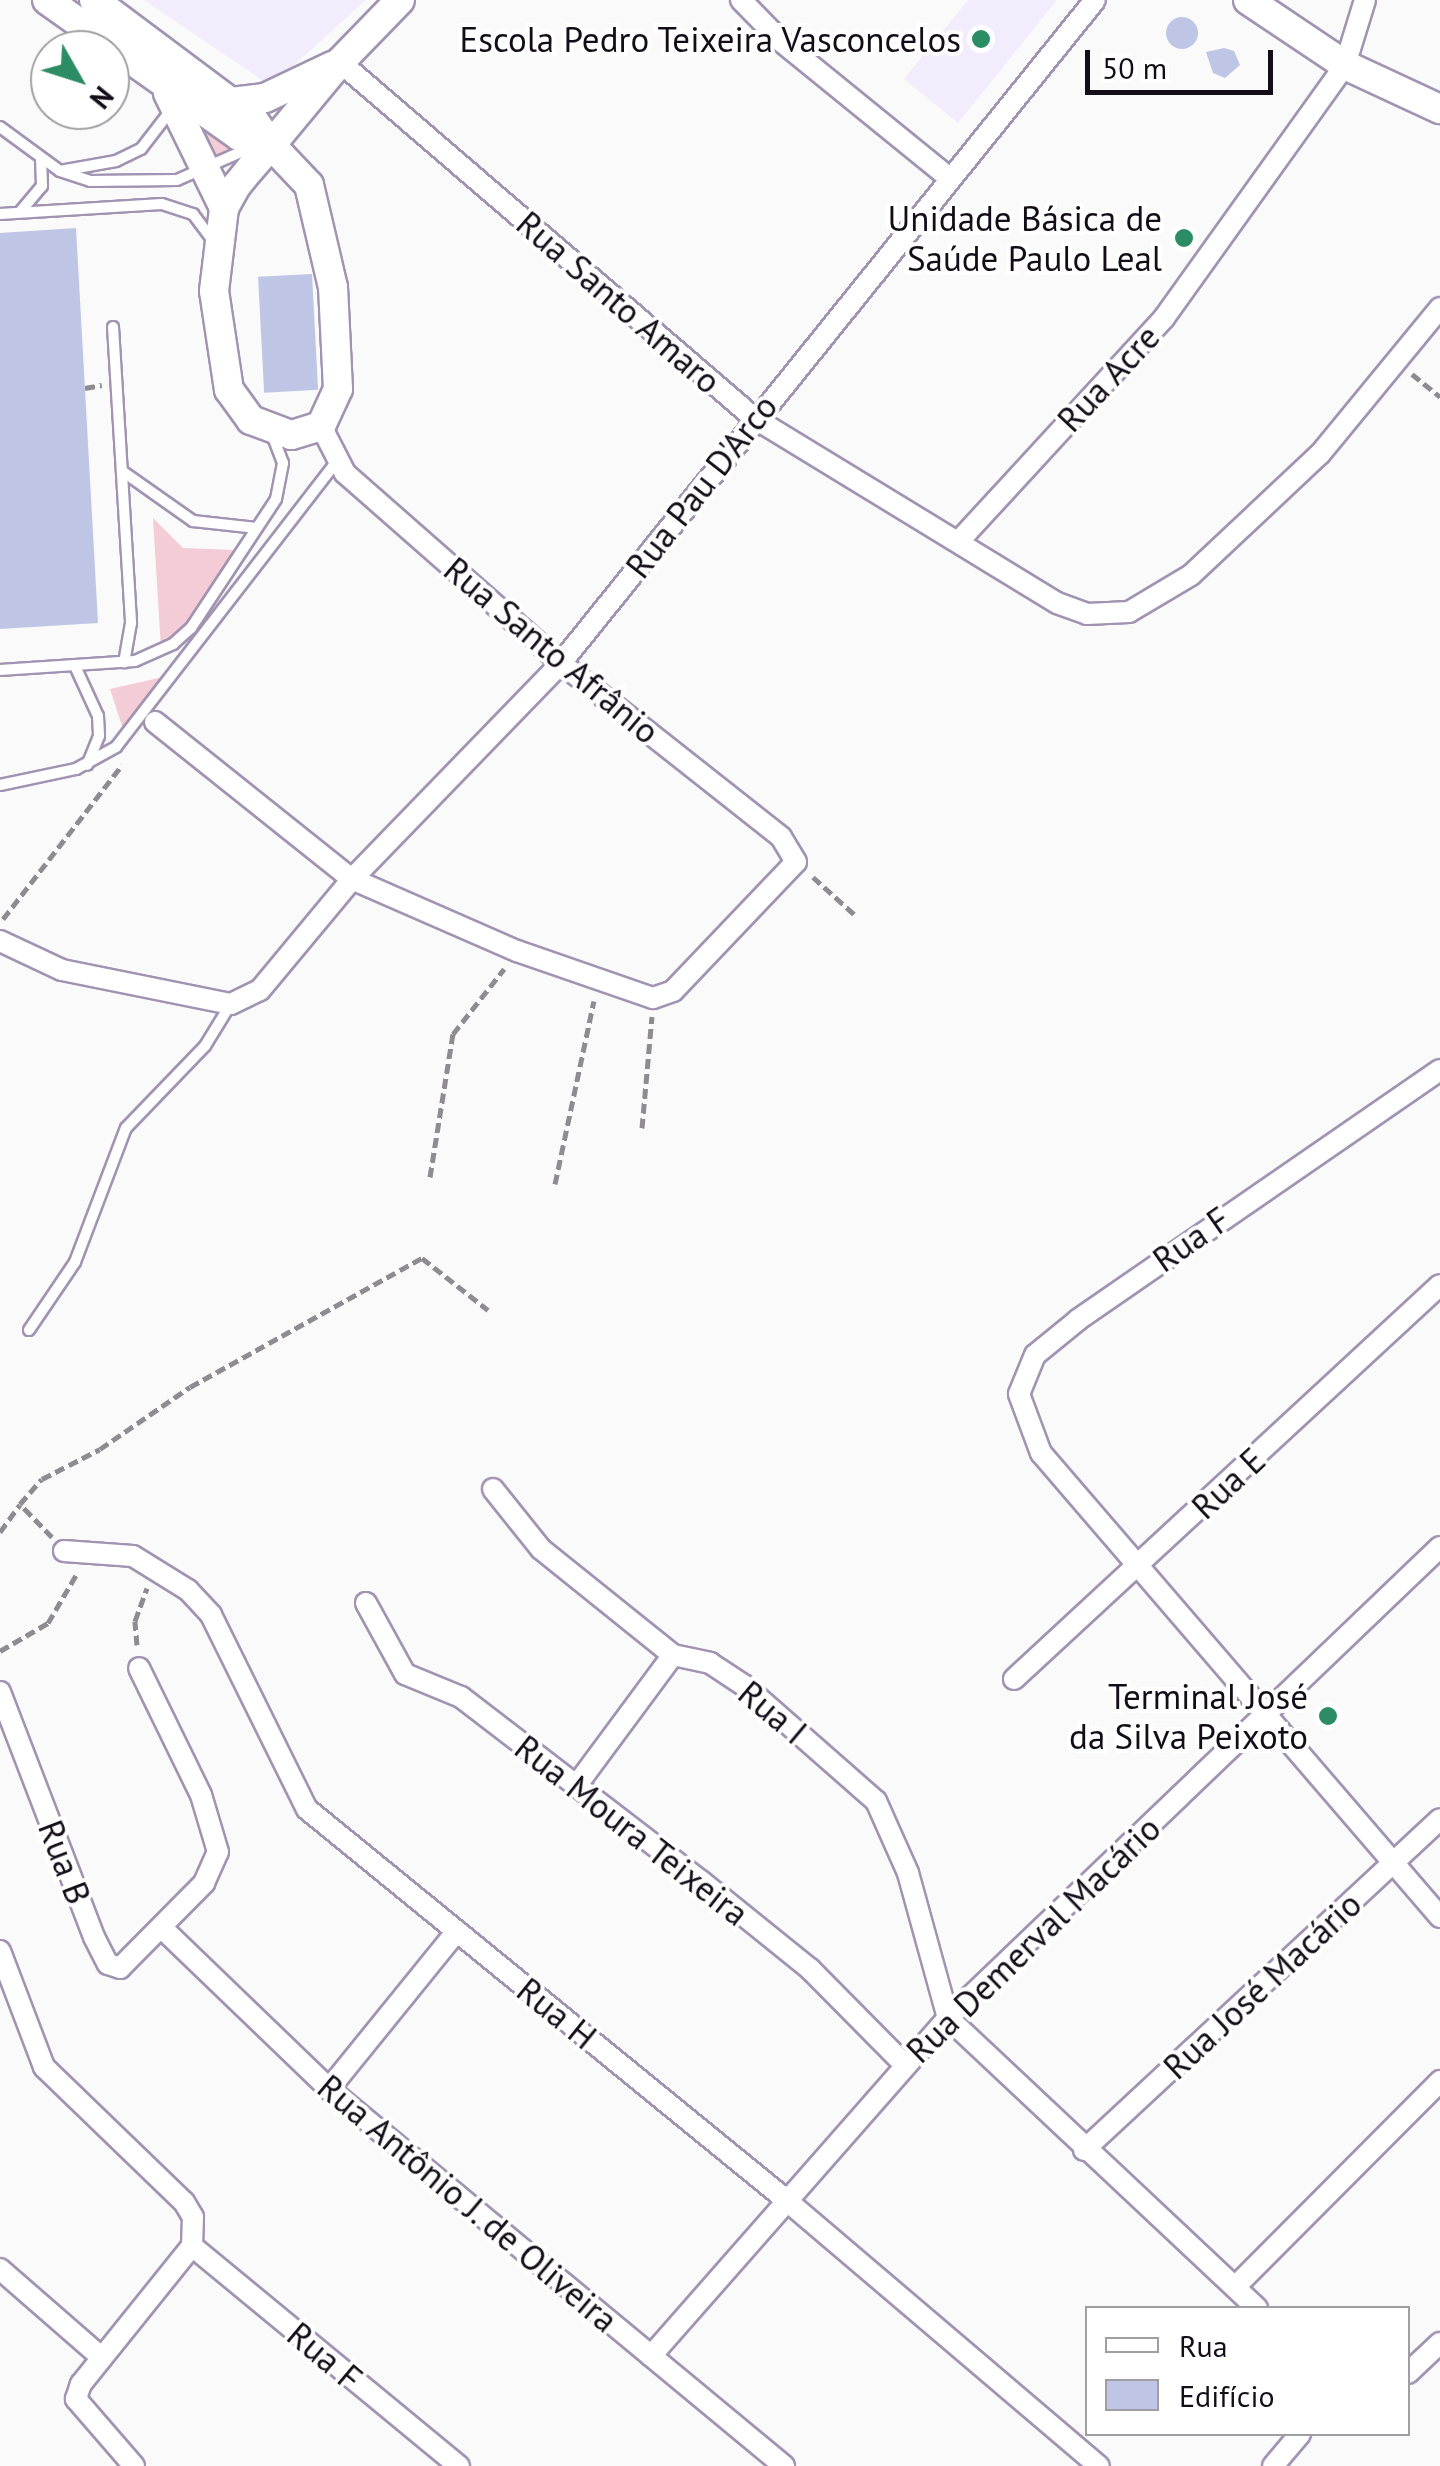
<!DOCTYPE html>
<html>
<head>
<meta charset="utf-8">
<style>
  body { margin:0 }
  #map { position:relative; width:1440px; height:2466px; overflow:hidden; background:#fafafa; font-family:"PT Sans",sans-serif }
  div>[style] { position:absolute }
  .built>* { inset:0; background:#f3ecfc }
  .green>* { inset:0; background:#f4ccd6 }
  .building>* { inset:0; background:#bfc5e5; transform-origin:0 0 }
  .round { border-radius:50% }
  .path>* { height:5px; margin-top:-2.5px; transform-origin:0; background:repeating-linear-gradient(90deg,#8f8c91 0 10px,transparent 0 15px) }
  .roads { filter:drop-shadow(2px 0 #a194b2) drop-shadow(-2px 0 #a194b2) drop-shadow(0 2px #a194b2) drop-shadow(0 -2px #a194b2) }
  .lane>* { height:10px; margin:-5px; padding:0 5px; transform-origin:5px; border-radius:5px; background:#fff }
  .street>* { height:20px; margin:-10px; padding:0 10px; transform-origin:10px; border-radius:10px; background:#fff }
  .secondary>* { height:28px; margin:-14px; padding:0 14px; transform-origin:14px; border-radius:14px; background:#fff }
  .dots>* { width:28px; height:28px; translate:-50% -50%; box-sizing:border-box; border:5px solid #fff; border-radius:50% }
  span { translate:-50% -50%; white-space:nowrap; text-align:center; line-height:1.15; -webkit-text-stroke:8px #fff; paint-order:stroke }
  .poi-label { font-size:35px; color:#120d17 }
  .right { translate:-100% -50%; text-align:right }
  .street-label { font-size:35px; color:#120d17 }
  .legend { position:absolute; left:1085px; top:2306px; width:325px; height:130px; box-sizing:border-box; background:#fff; border:2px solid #a09ea2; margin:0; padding:12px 18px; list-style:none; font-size:30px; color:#120d17 }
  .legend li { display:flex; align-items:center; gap:20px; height:50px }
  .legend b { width:50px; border:2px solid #a09ea2 }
  .north { position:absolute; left:30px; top:30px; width:100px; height:100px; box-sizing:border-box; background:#fff; border:2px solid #a09ea2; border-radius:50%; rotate:129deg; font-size:28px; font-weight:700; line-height:40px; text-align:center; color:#120d17 }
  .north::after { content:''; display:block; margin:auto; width:35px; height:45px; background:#2c8c65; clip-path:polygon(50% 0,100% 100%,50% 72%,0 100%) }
  .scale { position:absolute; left:1085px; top:50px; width:188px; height:45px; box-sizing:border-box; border:5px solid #120d17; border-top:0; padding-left:12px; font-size:30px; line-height:35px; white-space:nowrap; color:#120d17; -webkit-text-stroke:8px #fff; paint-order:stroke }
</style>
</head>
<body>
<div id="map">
  <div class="built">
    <div style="clip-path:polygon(144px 0,366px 0,271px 86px)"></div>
    <div style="clip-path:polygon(968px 0,1057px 0,958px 123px,904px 79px)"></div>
  </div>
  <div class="green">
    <div style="clip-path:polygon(198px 118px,235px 146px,214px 160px)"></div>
    <div style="clip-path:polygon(153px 518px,183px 548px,236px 550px,182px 632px,161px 649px)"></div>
    <div style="clip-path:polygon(163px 677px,123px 729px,110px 689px)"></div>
  </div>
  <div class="building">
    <div class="round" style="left:1166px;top:17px;width:32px;height:32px"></div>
    <div style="clip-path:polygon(1224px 48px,1234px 51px,1240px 65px,1225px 78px,1213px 73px,1206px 52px)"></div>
    <div style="clip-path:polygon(76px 228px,98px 623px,0 629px,0 233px)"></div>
    <div style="left:312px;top:274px;width:116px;height:54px;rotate:87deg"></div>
  </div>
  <div class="path">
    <div style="left:1412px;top:374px;width:36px;rotate:39deg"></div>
    <div style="left:85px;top:388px;width:17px;rotate:-10deg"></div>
    <div style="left:813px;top:877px;width:58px;rotate:42.2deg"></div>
    <div style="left:3px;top:919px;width:195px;rotate:-52.3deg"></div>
    <div style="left:642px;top:1128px;width:112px;rotate:-84.9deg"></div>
    <div style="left:430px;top:1177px;width:145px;rotate:-80.9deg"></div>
    <div style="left:453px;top:1034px;width:83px;rotate:-51.9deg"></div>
    <div style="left:555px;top:1184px;width:187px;rotate:-78deg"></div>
    <div style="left:0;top:1532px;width:34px;rotate:-54deg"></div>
    <div style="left:52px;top:1537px;width:46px;rotate:-134.1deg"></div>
    <div style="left:20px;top:1504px;width:33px;rotate:-49deg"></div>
    <div style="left:42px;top:1479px;width:65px;rotate:-27.3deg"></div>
    <div style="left:100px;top:1449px;width:109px;rotate:-34.6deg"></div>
    <div style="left:190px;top:1387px;width:265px;rotate:-29.1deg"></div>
    <div style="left:422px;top:1258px;width:84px;rotate:38.2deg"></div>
    <div style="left:137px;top:1645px;width:24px;rotate:-95deg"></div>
    <div style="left:135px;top:1621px;width:35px;rotate:-70deg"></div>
    <div style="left:0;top:1651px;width:56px;rotate:-30.3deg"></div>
    <div style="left:48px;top:1623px;width:56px;rotate:-59.7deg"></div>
  </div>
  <div class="roads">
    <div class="lane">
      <div style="left:0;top:127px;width:74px;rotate:36.3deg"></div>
      <div style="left:60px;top:171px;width:57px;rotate:-10.1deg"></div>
      <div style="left:116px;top:161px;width:28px;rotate:-26deg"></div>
      <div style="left:141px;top:149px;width:49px;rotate:-52.4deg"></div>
      <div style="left:60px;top:171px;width:32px;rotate:18deg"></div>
      <div style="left:90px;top:181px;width:87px;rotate:-0.7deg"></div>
      <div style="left:177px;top:180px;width:80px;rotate:-23.7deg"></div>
      <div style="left:20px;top:212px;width:34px;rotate:-50deg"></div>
      <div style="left:42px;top:186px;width:27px;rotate:-92deg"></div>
      <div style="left:0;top:214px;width:162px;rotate:-3.5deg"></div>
      <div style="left:162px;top:204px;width:33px;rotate:18deg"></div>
      <div style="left:193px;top:214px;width:34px;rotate:53deg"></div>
      <div style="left:113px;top:327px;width:297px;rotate:86.5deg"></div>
      <div style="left:131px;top:623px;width:40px;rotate:100deg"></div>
      <div style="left:122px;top:471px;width:87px;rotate:35.2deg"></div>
      <div style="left:193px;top:521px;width:64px;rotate:6.2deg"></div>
      <div style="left:75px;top:666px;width:55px;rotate:65.3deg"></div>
      <div style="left:98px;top:716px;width:20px;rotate:87deg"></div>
      <div style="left:99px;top:736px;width:31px;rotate:112deg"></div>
      <div style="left:0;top:670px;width:135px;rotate:-3.8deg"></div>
      <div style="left:135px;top:661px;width:42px;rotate:-24.1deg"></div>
      <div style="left:173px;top:644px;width:24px;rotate:-42deg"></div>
      <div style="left:191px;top:628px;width:154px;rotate:-56.6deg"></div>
      <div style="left:276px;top:499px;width:37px;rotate:-79deg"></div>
      <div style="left:283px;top:463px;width:30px;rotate:-111deg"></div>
      <div style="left:0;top:785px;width:78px;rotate:-11.9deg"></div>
      <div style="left:76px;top:769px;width:46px;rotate:-28.8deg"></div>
      <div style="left:116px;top:747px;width:361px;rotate:-52.3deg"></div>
      <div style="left:29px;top:1330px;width:82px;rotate:-55.9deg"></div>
      <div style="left:75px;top:1262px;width:143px;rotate:-69.2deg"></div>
      <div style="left:126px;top:1128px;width:114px;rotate:-46.1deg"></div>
      <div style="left:205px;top:1046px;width:48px;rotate:-58.6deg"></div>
    </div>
    <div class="street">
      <div style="left:741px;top:0;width:59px;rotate:45.7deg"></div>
      <div style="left:782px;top:42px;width:214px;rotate:39.1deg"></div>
      <div style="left:340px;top:62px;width:546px;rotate:40.69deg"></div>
      <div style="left:754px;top:418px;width:355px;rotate:31.4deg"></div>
      <div style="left:1057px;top:603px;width:32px;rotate:20deg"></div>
      <div style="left:1087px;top:614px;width:42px;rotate:-2.7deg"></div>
      <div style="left:1129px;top:612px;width:72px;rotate:-30.8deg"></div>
      <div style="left:1191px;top:575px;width:177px;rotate:-43.2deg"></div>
      <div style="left:1320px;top:454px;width:189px;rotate:-50.6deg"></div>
      <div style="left:959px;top:541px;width:303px;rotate:-47.4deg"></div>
      <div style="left:1164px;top:318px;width:311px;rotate:-54.4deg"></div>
      <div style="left:1345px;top:65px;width:68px;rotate:-72.9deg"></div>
      <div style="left:155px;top:722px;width:252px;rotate:38.6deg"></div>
      <div style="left:352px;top:879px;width:180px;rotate:23.6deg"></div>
      <div style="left:517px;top:951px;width:144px;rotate:19.1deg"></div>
      <div style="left:653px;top:998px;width:21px;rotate:-19deg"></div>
      <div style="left:673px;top:991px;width:178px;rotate:-46.4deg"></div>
      <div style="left:796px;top:862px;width:29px;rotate:-121deg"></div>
      <div style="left:781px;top:837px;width:280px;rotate:-141.7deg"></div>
      <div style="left:561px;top:663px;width:288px;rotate:-138.7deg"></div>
      <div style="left:345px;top:473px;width:53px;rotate:-117.1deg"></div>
      <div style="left:0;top:941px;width:68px;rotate:25.1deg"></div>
      <div style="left:62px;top:970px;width:172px;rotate:11.4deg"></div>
      <div style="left:231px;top:1004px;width:32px;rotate:-26deg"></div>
      <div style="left:260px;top:990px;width:144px;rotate:-50.3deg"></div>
      <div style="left:352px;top:879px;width:301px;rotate:-45.9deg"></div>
      <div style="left:561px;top:663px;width:851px;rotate:-51.15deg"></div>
      <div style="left:1440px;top:1070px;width:440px;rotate:145.4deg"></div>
      <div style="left:1078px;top:1320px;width:55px;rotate:140.9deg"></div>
      <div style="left:1035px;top:1355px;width:42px;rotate:112.3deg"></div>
      <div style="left:1019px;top:1394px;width:63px;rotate:69.6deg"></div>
      <div style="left:1041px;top:1453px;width:612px;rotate:49.31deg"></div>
      <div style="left:493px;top:1489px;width:77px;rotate:51.3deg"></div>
      <div style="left:541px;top:1549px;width:169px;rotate:38.8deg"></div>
      <div style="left:673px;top:1655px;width:38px;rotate:12deg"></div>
      <div style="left:710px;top:1663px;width:42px;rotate:33.3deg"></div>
      <div style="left:745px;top:1686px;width:174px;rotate:41.3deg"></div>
      <div style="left:876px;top:1801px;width:79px;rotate:66deg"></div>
      <div style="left:908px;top:1873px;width:150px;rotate:74.6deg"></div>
      <div style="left:948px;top:2018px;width:424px;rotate:43.2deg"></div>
      <div style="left:64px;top:1551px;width:69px;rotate:4.1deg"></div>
      <div style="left:133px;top:1556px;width:65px;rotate:31.7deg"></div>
      <div style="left:188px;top:1590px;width:34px;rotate:47deg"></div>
      <div style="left:211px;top:1615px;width:216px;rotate:63.7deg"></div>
      <div style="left:307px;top:1809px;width:617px;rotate:39.21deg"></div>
      <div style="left:785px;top:2199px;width:412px;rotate:40.4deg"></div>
      <div style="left:366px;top:1603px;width:81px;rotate:61.2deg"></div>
      <div style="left:405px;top:1674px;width:61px;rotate:22.3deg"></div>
      <div style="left:461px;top:1697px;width:302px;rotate:37.5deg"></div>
      <div style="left:701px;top:1881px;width:140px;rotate:38.9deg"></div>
      <div style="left:810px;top:1969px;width:134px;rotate:45.3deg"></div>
      <div style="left:1014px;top:1679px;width:580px;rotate:-42.77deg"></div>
      <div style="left:0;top:1692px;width:262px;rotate:69deg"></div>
      <div style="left:94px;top:1937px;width:30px;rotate:63deg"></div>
      <div style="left:108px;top:1964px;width:13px;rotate:18deg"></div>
      <div style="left:120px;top:1968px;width:120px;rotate:-45.3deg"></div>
      <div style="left:204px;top:1883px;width:34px;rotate:-66deg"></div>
      <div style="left:218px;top:1852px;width:59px;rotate:-106.6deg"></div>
      <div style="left:201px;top:1795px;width:141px;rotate:-116deg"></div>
      <div style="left:576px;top:1786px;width:163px;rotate:-53.5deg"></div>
      <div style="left:163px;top:1929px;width:231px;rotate:43.9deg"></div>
      <div style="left:329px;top:2089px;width:591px;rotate:39.64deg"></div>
      <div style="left:0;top:1951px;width:124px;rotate:69.2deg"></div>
      <div style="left:44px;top:2067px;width:194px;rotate:44deg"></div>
      <div style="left:184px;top:2202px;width:17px;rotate:59deg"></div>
      <div style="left:193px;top:2217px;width:29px;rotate:92deg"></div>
      <div style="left:329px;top:2089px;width:203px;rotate:-51deg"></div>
      <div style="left:1084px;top:2150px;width:486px;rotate:-42.9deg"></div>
      <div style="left:192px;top:2246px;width:346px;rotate:39.5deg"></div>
      <div style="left:0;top:2269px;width:135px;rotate:41.1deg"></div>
      <div style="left:1235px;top:2287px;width:291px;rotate:-45.1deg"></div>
      <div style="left:651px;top:2356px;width:450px;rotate:-48.7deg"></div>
      <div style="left:948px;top:2018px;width:681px;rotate:-43.75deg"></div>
      <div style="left:1408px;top:2373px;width:44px;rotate:-43.2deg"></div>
      <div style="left:134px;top:2466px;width:89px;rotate:-130.9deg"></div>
      <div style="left:76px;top:2399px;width:16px;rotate:-72deg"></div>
      <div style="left:81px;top:2384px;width:177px;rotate:-51.2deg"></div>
      <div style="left:1273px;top:2466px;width:42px;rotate:-49.8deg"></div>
    </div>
    <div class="secondary">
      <div style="left:47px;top:0;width:235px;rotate:35.3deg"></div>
      <div style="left:239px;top:136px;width:33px;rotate:16deg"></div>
      <div style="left:94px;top:0;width:199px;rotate:36.8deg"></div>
      <div style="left:253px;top:119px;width:32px;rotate:55deg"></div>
      <div style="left:271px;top:145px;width:55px;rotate:46.5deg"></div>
      <div style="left:309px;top:185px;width:105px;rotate:76.8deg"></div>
      <div style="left:333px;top:287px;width:102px;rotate:87.2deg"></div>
      <div style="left:338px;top:389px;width:41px;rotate:114.7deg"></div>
      <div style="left:321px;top:426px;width:31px;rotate:163deg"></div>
      <div style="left:291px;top:435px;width:43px;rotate:-159.4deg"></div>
      <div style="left:251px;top:420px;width:37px;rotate:-126deg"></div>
      <div style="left:229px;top:390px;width:100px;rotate:-98.6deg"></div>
      <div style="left:214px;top:291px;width:84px;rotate:-83.1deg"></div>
      <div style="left:224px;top:208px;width:26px;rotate:-61deg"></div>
      <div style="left:237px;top:185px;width:22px;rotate:-51deg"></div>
      <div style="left:251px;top:168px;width:30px;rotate:-49deg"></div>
      <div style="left:271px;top:145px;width:108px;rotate:-50.3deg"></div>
      <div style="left:340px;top:62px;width:86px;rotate:-45.9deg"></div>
      <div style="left:1248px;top:0;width:117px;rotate:33.8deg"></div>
      <div style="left:1345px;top:65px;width:105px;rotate:24.9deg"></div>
      <div style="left:168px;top:93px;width:128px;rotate:64deg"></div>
      <div style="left:231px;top:102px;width:34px;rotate:-7deg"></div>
      <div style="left:265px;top:98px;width:74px;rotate:-25.5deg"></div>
    </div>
  </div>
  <div class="dots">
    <div style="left:981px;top:39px;background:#2c8c65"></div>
    <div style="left:1184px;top:238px;background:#2c8c65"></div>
    <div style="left:1328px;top:1716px;background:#2c8c65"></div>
  </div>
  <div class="poi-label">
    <span class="right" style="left:961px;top:39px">Escola Pedro Teixeira Vasconcelos</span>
    <span class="right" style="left:1162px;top:238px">Unidade Básica de<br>Saúde Paulo Leal</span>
    <span class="right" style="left:1308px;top:1716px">Terminal José<br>da Silva Peixoto</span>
  </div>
  <div class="street-label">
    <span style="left:619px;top:302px;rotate:41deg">Rua Santo Amaro</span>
    <span style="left:1108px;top:378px;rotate:-47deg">Rua Acre</span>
    <span style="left:701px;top:486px;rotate:-52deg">Rua Pau D'Arco</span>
    <span style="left:552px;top:650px;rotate:40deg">Rua Santo Afrânio</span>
    <span style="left:1191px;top:1239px;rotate:-35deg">Rua F</span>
    <span style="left:1228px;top:1483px;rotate:-43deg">Rua E</span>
    <span style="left:773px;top:1712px;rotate:40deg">Rua I</span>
    <span style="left:632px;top:1830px;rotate:38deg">Rua Moura Teixeira</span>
    <span style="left:65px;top:1862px;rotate:69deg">Rua B</span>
    <span style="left:1033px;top:1939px;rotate:-44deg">Rua Demerval Macário</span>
    <span style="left:1262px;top:1985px;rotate:-43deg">Rua José Macário</span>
    <span style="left:557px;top:2013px;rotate:39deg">Rua H</span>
    <span style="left:468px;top:2203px;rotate:40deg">Rua Antônio J. de Oliveira</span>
    <span style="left:325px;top:2356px;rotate:40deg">Rua F</span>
  </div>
  <ul class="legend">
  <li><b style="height:12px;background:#fff"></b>Rua</li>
  <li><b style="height:28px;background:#bfc5e5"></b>Edifício</li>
  </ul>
  <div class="north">N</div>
  <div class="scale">50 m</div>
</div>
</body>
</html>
